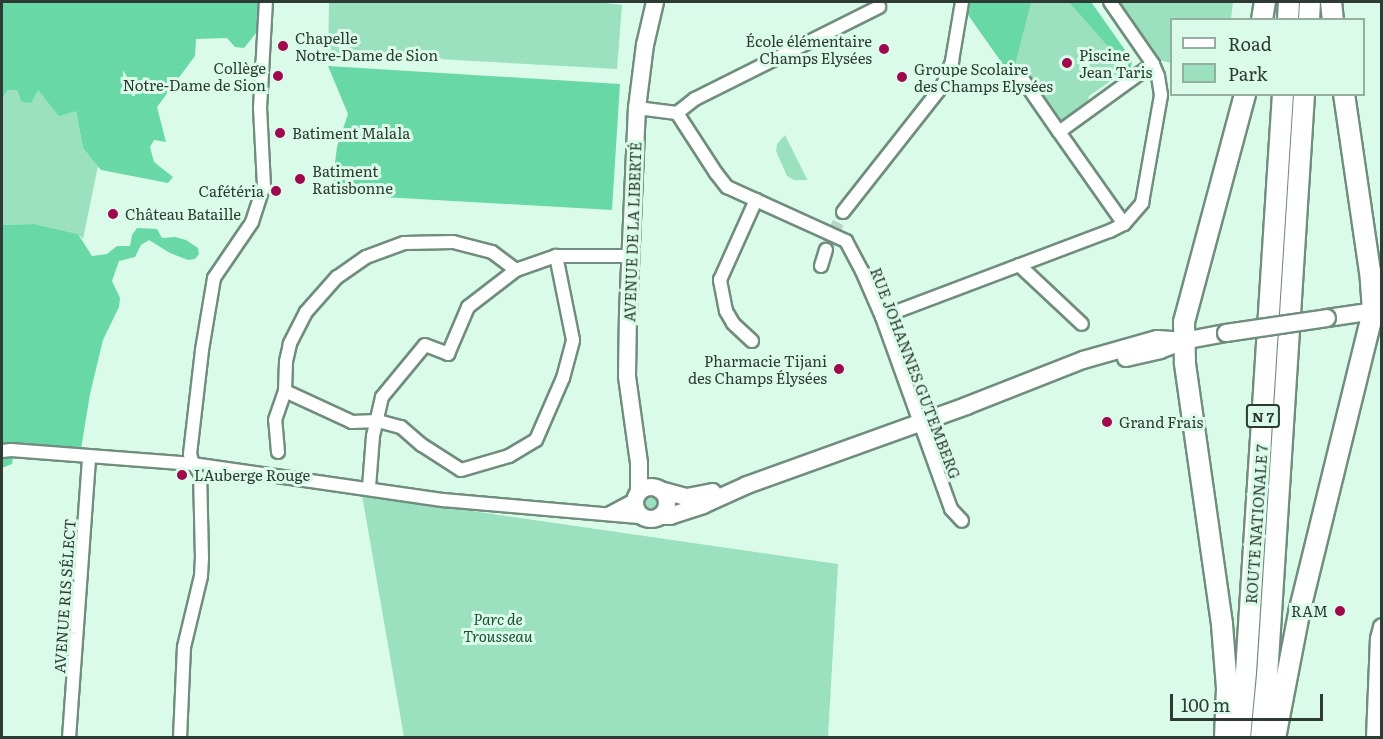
<!DOCTYPE html>
<html>
<head>
<meta charset="utf-8">
<style>
  body { margin:0 }
  #map { position:relative; width:1383px; height:739px; overflow:hidden; background:#dbfbea; font-family:Literata,serif }
  div>[style] { position:absolute }
  .green>* { inset:0; background:#9be1bf }
  .round { border-radius:50% }
  .forest>* { inset:0; background:#68d8a7 }
  .street-tunnel>* { height:12px; margin-top:-6px; transform-origin:0; background:repeating-linear-gradient(90deg,#b8d5c6 0 12px,transparent 0 18px) }
  .roads { filter:drop-shadow(2px 0 #708d7e) drop-shadow(-2px 0 #708d7e) drop-shadow(0 2px #708d7e) drop-shadow(0 -2px #708d7e) }
  .street>* { height:12px; margin:-6px; padding:0 6px; transform-origin:6px; border-radius:6px; background:#fff }
  .secondary>* { height:16px; margin:-8px; padding:0 8px; transform-origin:8px; border-radius:8px; background:#fff }
  .secondary>.ring { margin:-8px; padding:0; box-sizing:content-box; background:none; border:16px solid #fff; border-radius:50% }
  .primary>* { height:20px; margin:-10px; padding:0 10px; transform-origin:10px; border-radius:10px; background:#fff }
  .bridges { filter:drop-shadow(2px 0 #708d7e) drop-shadow(-2px 0 #708d7e) drop-shadow(0 2px #708d7e) drop-shadow(0 -2px #708d7e) }
  .secondary-bridge>* { height:16px; margin:-8px; padding:0 8px; transform-origin:8px; border-radius:8px; background:#fff }
  .dots>* { width:16px; height:16px; translate:-50% -50%; box-sizing:border-box; border:3px solid #dbfbea; border-radius:50% }
  span { translate:-50% -50%; white-space:nowrap; text-align:center; line-height:1.15; -webkit-text-stroke:6px #dbfbea; paint-order:stroke }
  .shield-label span { padding:2px 4px; background:#dbfbea; border:2px solid; border-radius:4px; -webkit-text-stroke-width:0 }
  .shield-label { font-size:14px; color:#2e3b34; font-weight:700 }
  .poi-label { font-size:15px; color:#2e3b34 }
  .left { translate:0 -50%; text-align:left }
  .right { translate:-100% -50%; text-align:right }
  .street-label { font-size:15px; color:#2e3b34 }
  .park-label { font-size:15px; color:#1e4d39; font-style:italic }
  .frame { position:absolute; inset:0; border:3px solid #2e3b34; pointer-events:none }
  .legend { position:absolute; left:1170px; top:18px; width:195px; height:78px; box-sizing:border-box; background:#dbfbea; border:2px solid #96aea1; margin:0; padding:8px 10px; list-style:none; font-size:18px; color:#2e3b34 }
  .legend li { display:flex; align-items:center; gap:12px; height:30px }
  .legend b { width:30px; border:2px solid #96aea1 }
  .scale { position:absolute; left:1170px; top:694px; width:153px; height:27px; box-sizing:border-box; border:3px solid #2e3b34; border-top:0; padding-left:8px; font-size:18px; line-height:21px; white-space:nowrap; color:#2e3b34; -webkit-text-stroke:4px #dbfbea; paint-order:stroke }
</style>
</head>
<body>
<div id="map">
  <div class="green">
    <div style="clip-path:polygon(329px 2px,598px 2px,622px 5px,617px 69px,328px 53px)"></div>
    <div style="clip-path:polygon(965px 2px,1091px 2px,1132px 60px,1131px 67px,1089px 96px,1088px 102px,1049px 130px,964px 9px)"></div>
    <div style="clip-path:polygon(1116px 2px,1233px 2px,1231px 19px,1172px 20px,1171px 63px,1156px 59px)"></div>
    <div style="clip-path:polygon(8px 90px,37px 90px,76px 111px,83px 148px,98px 166px,83px 239px,78px 234px,34px 224px,2px 225px,2px 99px)"></div>
    <div style="clip-path:polygon(785px 135px,807px 179px,807px 180px,794px 180px,787px 176px,776px 151px,777px 144px)"></div>
    <div class="round" style="left:642px;top:495px;width:16px;height:16px"></div>
    <div style="clip-path:polygon(362px 495px,838px 564px,828px 737px,404px 737px)"></div>
  </div>
  <div class="forest">
    <div style="clip-path:polygon(2px 2px,264px 2px,262px 26px,244px 48px,235px 47px,227px 38px,196px 39px,195px 56px,157px 107px,166px 142px,154px 140px,150px 147px,154px 162px,173px 177px,168px 183px,101px 170px,83px 148px,76px 111px,59px 116px,38px 90px,31px 103px,22px 102px,17px 90px,8px 90px,2px 99px)"></div>
    <div style="clip-path:polygon(965px 2px,1031px 2px,1012px 77px,964px 9px)"></div>
    <div style="clip-path:polygon(1069px 2px,1091px 2px,1132px 60px,1131px 67px,1128px 69px)"></div>
    <div style="clip-path:polygon(328px 66px,620px 84px,612px 210px,331px 194px,337px 147px,348px 114px)"></div>
    <div style="clip-path:polygon(34px 224px,78px 234px,92px 256px,107px 254px,117px 246px,130px 246px,132px 235px,137px 228px,157px 229px,162px 238px,175px 237px,186px 240px,198px 248px,199px 254px,195px 259px,188px 260px,170px 253px,149px 240px,141px 245px,135px 257px,119px 261px,112px 281px,120px 298px,119px 307px,103px 340px,90px 394px,81px 449px,15px 446px,12px 464px,2px 468px,2px 225px)"></div>
  </div>
  <div class="street-tunnel">
    <div style="left:826px;top:250px;width:42px;rotate:-65.9deg"></div>
  </div>
  <div class="roads">
    <div class="street">
      <div style="left:1019px;top:74px;width:70px;rotate:55.4deg"></div>
      <div style="left:637px;top:108px;width:40px;rotate:7.1deg"></div>
      <div style="left:677px;top:113px;width:72px;rotate:57deg"></div>
      <div style="left:716px;top:173px;width:18px;rotate:52deg"></div>
      <div style="left:727px;top:187px;width:131px;rotate:24.4deg"></div>
      <div style="left:846px;top:241px;width:34px;rotate:62deg"></div>
      <div style="left:862px;top:271px;width:50px;rotate:66.5deg"></div>
      <div style="left:882px;top:317px;width:204px;rotate:70.2deg"></div>
      <div style="left:951px;top:509px;width:16px;rotate:47deg"></div>
      <div style="left:677px;top:113px;width:23px;rotate:-38deg"></div>
      <div style="left:695px;top:99px;width:206px;rotate:-26.6deg"></div>
      <div style="left:843px;top:212px;width:162px;rotate:-51.8deg"></div>
      <div style="left:943px;top:85px;width:26px;rotate:-69deg"></div>
      <div style="left:952px;top:61px;width:60px;rotate:-80.4deg"></div>
      <div style="left:1124px;top:224px;width:113px;rotate:-125.2deg"></div>
      <div style="left:1059px;top:132px;width:116px;rotate:-35.9deg"></div>
      <div style="left:1019px;top:265px;width:86px;rotate:43.1deg"></div>
      <div style="left:821px;top:266px;width:17px;rotate:-73deg"></div>
      <div style="left:516px;top:270px;width:30px;rotate:-143deg"></div>
      <div style="left:492px;top:252px;width:40px;rotate:-165.6deg"></div>
      <div style="left:453px;top:242px;width:49px;rotate:178.8deg"></div>
      <div style="left:404px;top:243px;width:40px;rotate:159.8deg"></div>
      <div style="left:366px;top:257px;width:35px;rotate:145deg"></div>
      <div style="left:337px;top:277px;width:47px;rotate:131.5deg"></div>
      <div style="left:306px;top:312px;width:36px;rotate:117deg"></div>
      <div style="left:290px;top:344px;width:18px;rotate:103deg"></div>
      <div style="left:286px;top:362px;width:29px;rotate:92deg"></div>
      <div style="left:285px;top:391px;width:74px;rotate:24.8deg"></div>
      <div style="left:352px;top:422px;width:26px;rotate:-2deg"></div>
      <div style="left:378px;top:421px;width:24px;rotate:15deg"></div>
      <div style="left:401px;top:427px;width:28px;rotate:41deg"></div>
      <div style="left:422px;top:445px;width:46px;rotate:32.7deg"></div>
      <div style="left:461px;top:470px;width:50px;rotate:-16.3deg"></div>
      <div style="left:509px;top:456px;width:31px;rotate:-31deg"></div>
      <div style="left:536px;top:440px;width:68px;rotate:-66.5deg"></div>
      <div style="left:563px;top:378px;width:39px;rotate:-75deg"></div>
      <div style="left:573px;top:340px;width:86px;rotate:-101.4deg"></div>
      <div style="left:882px;top:317px;width:244px;rotate:-20.7deg"></div>
      <div style="left:1110px;top:231px;width:16px;rotate:-27deg"></div>
      <div style="left:1124px;top:224px;width:28px;rotate:-49deg"></div>
      <div style="left:1142px;top:203px;width:110px;rotate:-80deg"></div>
      <div style="left:1161px;top:95px;width:19px;rotate:-99deg"></div>
      <div style="left:1158px;top:76px;width:13px;rotate:-113deg"></div>
      <div style="left:1153px;top:64px;width:75px;rotate:-124.7deg"></div>
      <div style="left:752px;top:341px;width:26px;rotate:-137deg"></div>
      <div style="left:733px;top:323px;width:14px;rotate:-120deg"></div>
      <div style="left:726px;top:311px;width:32px;rotate:-101deg"></div>
      <div style="left:720px;top:280px;width:88px;rotate:-65.8deg"></div>
      <div style="left:2px;top:451px;width:9px;rotate:-6deg"></div>
      <div style="left:11px;top:450px;width:183px;rotate:4.4deg"></div>
      <div style="left:193px;top:464px;width:253px;rotate:8.2deg"></div>
      <div style="left:443px;top:500px;width:205px;rotate:5deg"></div>
      <div style="left:278px;top:452px;width:32px;rotate:-95deg"></div>
      <div style="left:275px;top:420px;width:31px;rotate:-71deg"></div>
      <div style="left:369px;top:487px;width:51px;rotate:-85.5deg"></div>
      <div style="left:373px;top:436px;width:40px;rotate:-77deg"></div>
      <div style="left:382px;top:397px;width:67px;rotate:-50.4deg"></div>
      <div style="left:425px;top:345px;width:25px;rotate:21deg"></div>
      <div style="left:448px;top:354px;width:51px;rotate:-66.9deg"></div>
      <div style="left:468px;top:307px;width:61px;rotate:-37.6deg"></div>
      <div style="left:516px;top:270px;width:42px;rotate:-19.3deg"></div>
      <div style="left:556px;top:256px;width:75px"></div>
      <div style="left:608px;top:514px;width:32px;rotate:-28deg"></div>
      <div style="left:69px;top:738px;width:282px;rotate:-85.9deg"></div>
      <div style="left:180px;top:738px;width:91px;rotate:-87.5deg"></div>
      <div style="left:184px;top:647px;width:73px;rotate:-76.5deg"></div>
      <div style="left:201px;top:576px;width:17px;rotate:-87deg"></div>
      <div style="left:202px;top:559px;width:87px;rotate:-91.3deg"></div>
      <div style="left:200px;top:472px;width:11px;rotate:-131deg"></div>
      <div style="left:193px;top:464px;width:10px;rotate:-107deg"></div>
      <div style="left:190px;top:454px;width:105px;rotate:-83.4deg"></div>
      <div style="left:202px;top:350px;width:73px;rotate:-80.5deg"></div>
      <div style="left:214px;top:278px;width:68px;rotate:-55.8deg"></div>
      <div style="left:252px;top:222px;width:38px;rotate:-72deg"></div>
      <div style="left:264px;top:186px;width:78px;rotate:-92.9deg"></div>
      <div style="left:260px;top:108px;width:106px;rotate:-86.8deg"></div>
    </div>
    <div class="secondary">
      <div style="left:1327px;top:318px;width:56px;rotate:-8.3deg"></div>
      <div style="left:1126px;top:358px;width:35px;rotate:-13deg"></div>
      <div style="left:1160px;top:350px;width:25px;rotate:-21deg"></div>
      <div style="left:1183px;top:341px;width:44px;rotate:-10.5deg"></div>
      <div class="ring" style="left:635px;top:487px;width:16px;height:16px"></div>
      <div style="left:660px;top:490px;width:28px;rotate:15deg"></div>
      <div style="left:687px;top:497px;width:26px;rotate:-11deg"></div>
      <div style="left:639px;top:492px;width:29px;rotate:-90deg"></div>
      <div style="left:639px;top:463px;width:88px;rotate:-97.9deg"></div>
      <div style="left:627px;top:376px;width:63px;rotate:-89.1deg"></div>
      <div style="left:628px;top:313px;width:205px;rotate:-87.5deg"></div>
      <div style="left:637px;top:108px;width:64px;rotate:-82.8deg"></div>
      <div style="left:645px;top:45px;width:44px;rotate:-76.9deg"></div>
      <div style="left:660px;top:516px;width:10px"></div>
      <div style="left:670px;top:516px;width:35px;rotate:-18deg"></div>
      <div style="left:703px;top:505px;width:48px;rotate:-24.4deg"></div>
      <div style="left:747px;top:485px;width:233px;rotate:-19.8deg"></div>
      <div style="left:966px;top:406px;width:126px;rotate:-21.5deg"></div>
      <div style="left:1083px;top:360px;width:77px;rotate:-15.8deg"></div>
      <div style="left:1157px;top:339px;width:26px;rotate:4deg"></div>
      <div style="left:1375px;top:738px;width:99px;rotate:-87.7deg"></div>
      <div style="left:1379px;top:639px;width:12px;rotate:-76deg"></div>
    </div>
    <div class="primary">
      <div style="left:1331px;top:2px;width:18px;rotate:84deg"></div>
      <div style="left:1262px;top:20px;width:18px;rotate:-81deg"></div>
      <div style="left:1288px;top:20px;width:18px;rotate:-87deg"></div>
      <div style="left:1309px;top:20px;width:18px;rotate:-87deg"></div>
      <div style="left:1225px;top:738px;width:50px;rotate:-87.7deg"></div>
      <div style="left:1227px;top:688px;width:64px;rotate:-94.5deg"></div>
      <div style="left:1222px;top:624px;width:264px;rotate:-98.1deg"></div>
      <div style="left:1185px;top:363px;width:41px;rotate:-91.4deg"></div>
      <div style="left:1184px;top:322px;width:236px;rotate:-75deg"></div>
      <div style="left:1240px;top:738px;width:66px;rotate:-84.8deg"></div>
      <div style="left:1246px;top:672px;width:579px;rotate:-86.34deg"></div>
      <div style="left:1261px;top:738px;width:62px;rotate:-84.5deg"></div>
      <div style="left:1267px;top:676px;width:583px;rotate:-86.36deg"></div>
      <div style="left:1275px;top:738px;width:127px;rotate:-79.1deg"></div>
      <div style="left:1299px;top:613px;width:311px;rotate:-76.2deg"></div>
      <div style="left:1373px;top:311px;width:39px;rotate:-94deg"></div>
      <div style="left:1370px;top:272px;width:180px;rotate:-98.3deg"></div>
    </div>
  </div>
  <div class="bridges">
    <div class="secondary-bridge">
      <div style="left:1226px;top:333px;width:102px;rotate:-8.4deg"></div>
    </div>
  </div>
  <div class="dots">
    <div style="left:283px;top:46px;background:#a0084e"></div>
    <div style="left:884px;top:49px;background:#a0084e"></div>
    <div style="left:1067px;top:63px;background:#a0084e"></div>
    <div style="left:278px;top:76px;background:#a0084e"></div>
    <div style="left:902px;top:77px;background:#a0084e"></div>
    <div style="left:280px;top:133px;background:#a0084e"></div>
    <div style="left:300px;top:179px;background:#a0084e"></div>
    <div style="left:276px;top:191px;background:#a0084e"></div>
    <div style="left:113px;top:214px;background:#a0084e"></div>
    <div style="left:839px;top:369px;background:#a0084e"></div>
    <div style="left:1107px;top:422px;background:#a0084e"></div>
    <div style="left:182px;top:475px;background:#a0084e"></div>
    <div style="left:1340px;top:611px;background:#a0084e"></div>
  </div>
  <div class="shield-label">
    <span style="left:1263px;top:416px">N 7</span>
  </div>
  <div class="poi-label">
    <span class="left" style="left:295px;top:46px">Chapelle<br>Notre-Dame de Sion</span>
    <span class="right" style="left:872px;top:49px">École élémentaire<br>Champs Elysées</span>
    <span class="left" style="left:1079px;top:63px">Piscine<br>Jean Taris</span>
    <span class="right" style="left:266px;top:76px">Collège<br>Notre-Dame de Sion</span>
    <span class="left" style="left:914px;top:77px">Groupe Scolaire<br>des Champs Elysées</span>
    <span class="left" style="left:292px;top:133px">Batiment Malala</span>
    <span class="left" style="left:312px;top:179px">Batiment<br>Ratisbonne</span>
    <span class="right" style="left:264px;top:191px">Cafétéria</span>
    <span class="left" style="left:125px;top:214px">Château Bataille</span>
    <span class="right" style="left:827px;top:369px">Pharmacie Tijani<br>des Champs Élysées</span>
    <span class="left" style="left:1119px;top:422px">Grand Frais</span>
    <span class="left" style="left:194px;top:475px">L'Auberge Rouge</span>
    <span class="right" style="left:1328px;top:611px">RAM</span>
  </div>
  <div class="street-label">
    <span style="left:632px;top:232px;rotate:-88deg">AVENUE DE LA LIBERTÉ</span>
    <span style="left:916px;top:373px;rotate:69deg">RUE JOHANNES GUTEMBERG</span>
    <span style="left:1256px;top:524px;rotate:-86deg">ROUTE NATIONALE 7</span>
    <span style="left:64px;top:596px;rotate:-86deg">AVENUE RIS SÉLECT</span>
  </div>
  <div class="park-label">
    <span style="left:498px;top:627px">Parc de<br>Trousseau</span>
  </div>
  <div class="frame"></div>
  <ul class="legend">
  <li><b style="height:8px;background:#fff"></b>Road</li>
  <li><b style="height:16px;background:#9be1bf"></b>Park</li>
  </ul>
  <div class="scale">100 m</div>
</div>
</body>
</html>
